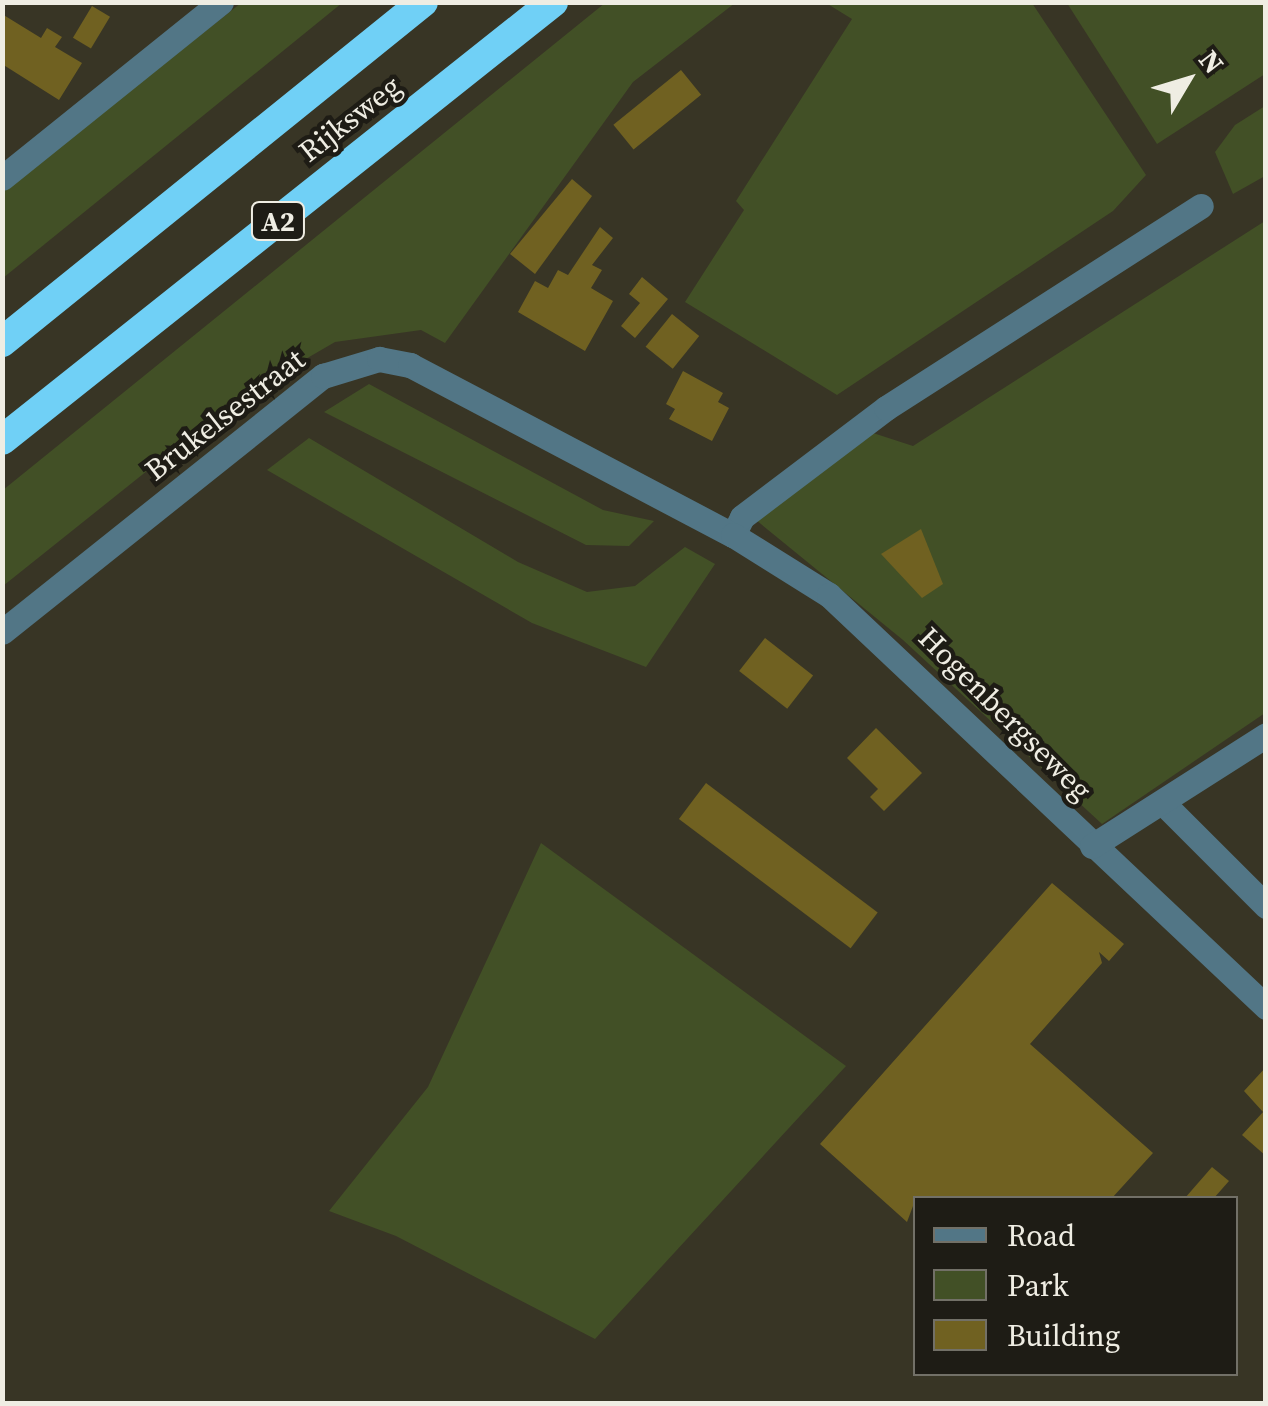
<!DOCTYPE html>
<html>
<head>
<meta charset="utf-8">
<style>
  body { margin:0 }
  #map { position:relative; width:1268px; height:1406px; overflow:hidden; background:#383525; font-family:"Source Serif 4",serif }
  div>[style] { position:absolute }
  .green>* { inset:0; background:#425026 }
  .building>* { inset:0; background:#706121; transform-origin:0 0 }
  .minor>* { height:25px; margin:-12.5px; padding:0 12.5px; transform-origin:12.5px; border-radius:12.5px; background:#527686 }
  .highway>* { height:30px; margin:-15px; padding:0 15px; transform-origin:15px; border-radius:15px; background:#70d0f6 }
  span { translate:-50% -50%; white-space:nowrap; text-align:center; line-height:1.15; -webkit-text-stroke:9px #1e1c15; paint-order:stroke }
  .shield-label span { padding:2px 8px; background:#1e1c15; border:2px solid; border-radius:8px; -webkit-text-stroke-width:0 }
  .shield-label { font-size:28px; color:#efede3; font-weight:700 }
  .street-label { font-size:30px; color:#efede3 }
  .frame { position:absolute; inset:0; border:5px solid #efede3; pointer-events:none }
  .legend { position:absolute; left:913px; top:1196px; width:325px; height:180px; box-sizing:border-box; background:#1e1c15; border:2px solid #727067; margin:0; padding:12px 18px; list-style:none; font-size:30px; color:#efede3 }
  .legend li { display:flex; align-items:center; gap:20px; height:50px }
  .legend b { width:50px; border:2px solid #727067 }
  .north { position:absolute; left:1138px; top:30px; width:100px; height:100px; -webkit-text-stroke:8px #1e1c15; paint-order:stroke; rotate:52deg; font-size:28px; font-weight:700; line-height:40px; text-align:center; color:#efede3 }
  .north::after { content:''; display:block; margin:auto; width:35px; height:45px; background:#efede3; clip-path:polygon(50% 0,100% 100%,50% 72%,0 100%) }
</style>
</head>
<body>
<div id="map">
  <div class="green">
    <div style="clip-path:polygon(241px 3px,342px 3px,3px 278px,3px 191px)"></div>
    <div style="clip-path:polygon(605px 3px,735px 3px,633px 82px,445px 343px,421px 330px,335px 342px,237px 399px,3px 586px,3px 490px)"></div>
    <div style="clip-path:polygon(826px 3px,1032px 3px,1146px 175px,1113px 211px,837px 395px,685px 302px,744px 210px,736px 201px,852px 19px)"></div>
    <div style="clip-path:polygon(1067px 3px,1265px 3px,1265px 74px,1157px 144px)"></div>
    <div style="clip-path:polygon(1265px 106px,1265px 176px,1233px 194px,1215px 152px,1235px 125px)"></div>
    <div style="clip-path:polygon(1265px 221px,1265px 713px,1102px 824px,903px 640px,756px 520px,870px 432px,913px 446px)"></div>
    <div style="clip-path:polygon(369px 384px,603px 510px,654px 521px,629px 546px,586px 545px,324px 412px)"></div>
    <div style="clip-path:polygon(309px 438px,518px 562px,587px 592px,635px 586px,685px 547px,715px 564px,646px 667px,532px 623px,267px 470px)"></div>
    <div style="clip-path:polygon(541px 843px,846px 1066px,595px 1339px,396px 1236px,329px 1211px,428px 1087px)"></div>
  </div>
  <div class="building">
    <div style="left:92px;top:6px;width:21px;height:37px;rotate:31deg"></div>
    <div style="clip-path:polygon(2px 14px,41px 38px,47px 28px,62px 37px,55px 47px,82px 63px,59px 100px,2px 64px)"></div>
    <div style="left:681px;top:70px;width:32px;height:87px;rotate:51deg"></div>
    <div style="clip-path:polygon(572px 179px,592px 196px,535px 274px,510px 254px)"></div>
    <div style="clip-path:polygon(600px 227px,613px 238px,592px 265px,602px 270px,591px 288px,613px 301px,585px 351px,518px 312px,535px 281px,548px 288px,558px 270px,568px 275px)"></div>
    <div style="clip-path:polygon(642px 277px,668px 299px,635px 338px,621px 326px,640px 303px,629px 294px)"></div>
    <div style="left:672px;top:314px;width:35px;height:42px;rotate:39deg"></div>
    <div style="clip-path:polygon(683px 371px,723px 393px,718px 402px,729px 408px,712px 441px,669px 419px,675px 409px,666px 404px)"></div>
    <div style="clip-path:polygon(921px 529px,943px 584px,922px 598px,881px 554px)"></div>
    <div style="left:765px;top:638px;width:61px;height:42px;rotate:38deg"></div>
    <div style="clip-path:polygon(876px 728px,922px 773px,884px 811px,870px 797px,878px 789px,847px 758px)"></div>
    <div style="left:706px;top:783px;width:215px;height:45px;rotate:37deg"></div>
    <div style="clip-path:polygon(1052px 883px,1124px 944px,1109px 961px,1099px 952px,1102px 963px,1030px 1044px,1153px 1153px,1112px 1198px,916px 1198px,907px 1222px,820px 1144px)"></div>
    <div style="clip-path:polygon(1266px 1067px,1266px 1156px,1242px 1135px,1263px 1112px,1244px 1091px)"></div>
    <div style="clip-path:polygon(1212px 1167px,1229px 1181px,1214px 1198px,1185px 1198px)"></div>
  </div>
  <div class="minor">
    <div style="left:2px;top:178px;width:281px;rotate:-38.8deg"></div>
    <div style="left:733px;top:535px;width:20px;rotate:-63deg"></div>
    <div style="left:742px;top:517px;width:181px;rotate:-37.1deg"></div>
    <div style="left:886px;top:408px;width:374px;rotate:-32.7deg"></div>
    <div style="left:2px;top:632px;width:411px;rotate:-38.6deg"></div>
    <div style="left:323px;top:376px;width:59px;rotate:-16.9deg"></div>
    <div style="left:379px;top:359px;width:32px;rotate:11deg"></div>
    <div style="left:410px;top:365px;width:365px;rotate:27.8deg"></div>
    <div style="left:733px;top:535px;width:113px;rotate:32deg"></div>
    <div style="left:829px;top:595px;width:601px;rotate:43.31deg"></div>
    <div style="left:1163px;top:803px;width:146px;rotate:45deg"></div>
    <div style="left:1092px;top:846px;width:206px;rotate:-32.5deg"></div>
  </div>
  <div class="highway">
    <div style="left:2px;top:342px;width:541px;rotate:-38.92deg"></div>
    <div style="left:2px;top:440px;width:704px;rotate:-38.48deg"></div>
  </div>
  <div class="shield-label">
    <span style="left:278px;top:221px">A2</span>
  </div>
  <div class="street-label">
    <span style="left:350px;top:119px;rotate:-38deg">Rijksweg</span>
    <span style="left:225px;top:415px;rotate:-38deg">Brukelsestraat</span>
    <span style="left:1005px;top:714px;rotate:45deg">Hogenbergseweg</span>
  </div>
  <div class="frame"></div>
  <ul class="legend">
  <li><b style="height:12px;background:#527686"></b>Road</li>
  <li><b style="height:28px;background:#425026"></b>Park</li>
  <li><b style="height:28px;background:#706121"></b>Building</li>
  </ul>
  <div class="north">N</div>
</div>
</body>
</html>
